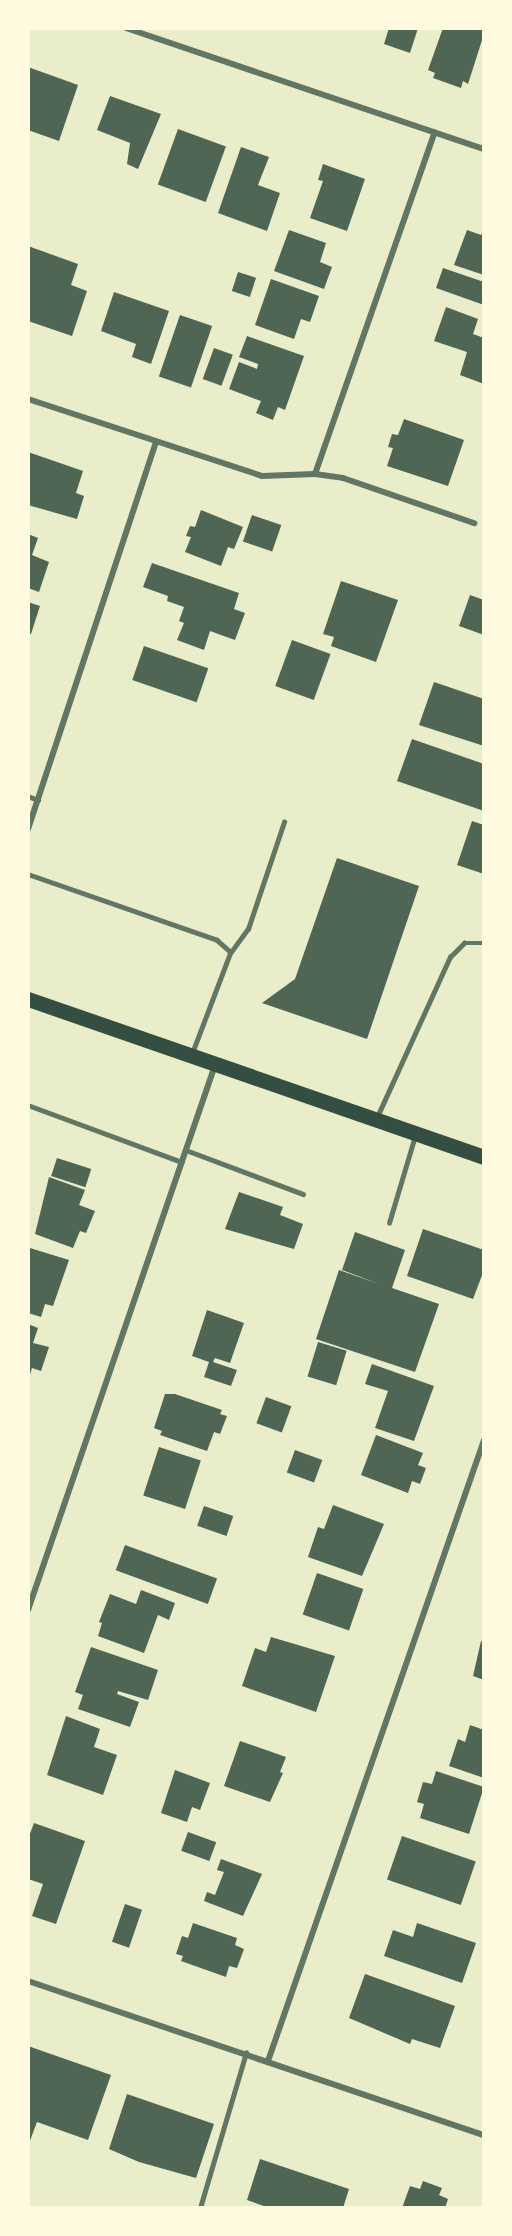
<!DOCTYPE html>
<html>
<head>
<meta charset="utf-8">
<style>
  body { margin:0 }
  #map { position:relative; width:512px; height:2236px; overflow:hidden; background:#e9edc9; font-family:Rubik,sans-serif }
  div>[style] { position:absolute }
  .building>* { inset:0; background:#4f6655; transform-origin:0 0 }
  .service>* { height:4.5px; margin:-2.25px; padding:0 2.25px; transform-origin:2.25px; border-radius:2.25px; background:#617663 }
  .minor>* { height:6px; margin:-3px; padding:0 3px; transform-origin:3px; border-radius:3px; background:#617663 }
  .primary>* { height:15px; margin:-7.5px; padding:0 7.5px; transform-origin:7.5px; border-radius:7.5px; background:#344e41 }
  span { translate:-50% -50%; white-space:nowrap; text-align:center; line-height:1.15; -webkit-text-stroke:4.5px #fefae0; paint-order:stroke }
  .frame { position:absolute; inset:0; border:30px solid #fefae0; pointer-events:none }
</style>
</head>
<body>
<div id="map">
  <div class="building">
    <div style="clip-path:polygon(389px 28px,418px 28px,410px 53px,384px 44px)"></div>
    <div style="clip-path:polygon(443px 28px,482px 28px,484px 34px,468px 84px,463px 81px,461px 88px,433px 78px,435px 73px,428px 70px)"></div>
    <div style="clip-path:polygon(28px 67px,78px 85px,59px 141px,28px 130px)"></div>
    <div style="clip-path:polygon(110px 96px,161px 114px,138px 169px,127px 164px,130px 143px,97px 130px)"></div>
    <div style="left:178px;top:129px;width:51px;height:59px;rotate:20deg"></div>
    <div style="clip-path:polygon(241px 147px,269px 157px,258px 185px,280px 193px,267px 231px,218px 213px)"></div>
    <div style="clip-path:polygon(323px 164px,365px 179px,347px 231px,310px 218px,323px 181px,318px 180px)"></div>
    <div style="clip-path:polygon(484px 229px,484px 275px,454px 265px,467px 230px,481px 235px)"></div>
    <div style="clip-path:polygon(289px 230px,326px 243px,320px 262px,332px 267px,324px 289px,274px 271px)"></div>
    <div style="clip-path:polygon(28px 246px,78px 264px,71px 285px,87px 291px,72px 336px,28px 321px)"></div>
    <div style="clip-path:polygon(443px 268px,484px 282px,484px 305px,436px 288px)"></div>
    <div style="left:238px;top:272px;width:19px;height:20px;rotate:18deg"></div>
    <div style="clip-path:polygon(271px 279px,319px 296px,310px 322px,301px 319px,294px 339px,255px 325px)"></div>
    <div style="clip-path:polygon(114px 292px,169px 311px,151px 364px,132px 357px,136px 344px,101px 331px)"></div>
    <div style="clip-path:polygon(446px 307px,478px 319px,473px 334px,484px 338px,484px 384px,460px 375px,467px 352px,434px 341px)"></div>
    <div style="left:180px;top:315px;width:34px;height:65px;rotate:19deg"></div>
    <div style="clip-path:polygon(247px 336px,304px 356px,285px 410px,278px 407px,273px 420px,256px 413px,261px 401px,229px 389px,239px 362px,257px 369px,258px 364px,239px 357px)"></div>
    <div style="left:214px;top:348px;width:20px;height:33px;rotate:20deg"></div>
    <div style="clip-path:polygon(404px 419px,464px 440px,448px 486px,387px 466px,393px 448px,388px 447px,392px 434px,398px 435px)"></div>
    <div style="clip-path:polygon(28px 452px,83px 471px,76px 493px,84px 496px,77px 519px,28px 505px)"></div>
    <div style="clip-path:polygon(201px 510px,243px 527px,234px 549px,228px 547px,221px 566px,185px 552px,191px 537px,186px 536px,190px 526px,195px 527px)"></div>
    <div style="left:252px;top:515px;width:31px;height:28px;rotate:19deg"></div>
    <div style="clip-path:polygon(28px 534px,38px 538px,32px 555px,49px 562px,39px 592px,28px 588px)"></div>
    <div style="clip-path:polygon(152px 563px,239px 593px,234px 609px,245px 613px,235px 640px,210px 631px,204px 650px,177px 640px,184px 623px,179px 621px,184px 607px,167px 601px,168px 596px,143px 587px)"></div>
    <div style="clip-path:polygon(341px 581px,398px 600px,376px 662px,331px 646px,334px 637px,323px 634px)"></div>
    <div style="clip-path:polygon(470px 595px,484px 600px,484px 635px,459px 626px)"></div>
    <div style="clip-path:polygon(28px 602px,40px 606px,31px 634px,28px 633px)"></div>
    <div style="left:292px;top:640px;width:41px;height:49px;rotate:20deg"></div>
    <div style="left:144px;top:646px;width:68px;height:36px;rotate:19deg"></div>
    <div style="clip-path:polygon(434px 682px,484px 699px,484px 746px,419px 725px)"></div>
    <div style="clip-path:polygon(412px 739px,484px 764px,484px 811px,397px 781px)"></div>
    <div style="clip-path:polygon(472px 821px,484px 825px,484px 874px,457px 865px)"></div>
    <div style="clip-path:polygon(337px 858px,419px 886px,367px 1039px,262px 1003px,295px 979px)"></div>
    <div style="left:57px;top:1158px;width:36px;height:19px;rotate:18deg"></div>
    <div style="clip-path:polygon(49px 1177px,85px 1190px,79px 1205px,95px 1211px,86px 1233px,80px 1231px,73px 1248px,35px 1234px)"></div>
    <div style="clip-path:polygon(239px 1192px,283px 1207px,280px 1215px,303px 1224px,294px 1249px,225px 1229px)"></div>
    <div style="clip-path:polygon(423px 1229px,484px 1250px,484px 1270px,473px 1299px,407px 1276px)"></div>
    <div style="clip-path:polygon(355px 1232px,405px 1250px,392px 1288px,439px 1304px,415px 1372px,316px 1339px,339px 1270px,379px 1284px,342px 1270px)"></div>
    <div style="clip-path:polygon(30px 1248px,69px 1260px,53px 1306px,45px 1304px,41px 1317px,28px 1313px)"></div>
    <div style="clip-path:polygon(207px 1310px,244px 1323px,230px 1363px,215px 1358px,213px 1362px,237px 1370px,231px 1386px,204px 1377px,209px 1362px,192px 1356px)"></div>
    <div style="clip-path:polygon(28px 1324px,38px 1328px,33px 1343px,49px 1347px,41px 1371px,32px 1368px,29px 1378px)"></div>
    <div style="left:318px;top:1342px;width:30px;height:36px;rotate:17deg"></div>
    <div style="clip-path:polygon(372px 1364px,434px 1386px,414px 1441px,375px 1428px,388px 1391px,365px 1384px)"></div>
    <div style="clip-path:polygon(165px 1394px,175px 1394px,222px 1410px,220px 1414px,227px 1416px,220px 1434px,214px 1432px,207px 1451px,160px 1435px,162px 1431px,154px 1428px)"></div>
    <div style="left:266px;top:1397px;width:27px;height:28px;rotate:20deg"></div>
    <div style="clip-path:polygon(376px 1435px,423px 1453px,418px 1465px,426px 1468px,420px 1484px,412px 1481px,408px 1493px,361px 1475px)"></div>
    <div style="left:159px;top:1447px;width:44px;height:51px;rotate:18deg"></div>
    <div style="left:295px;top:1450px;width:29px;height:24px;rotate:20deg"></div>
    <div style="clip-path:polygon(333px 1505px,384px 1524px,362px 1576px,308px 1557px,318px 1527px,324px 1529px)"></div>
    <div style="left:204px;top:1506px;width:31px;height:21px;rotate:19deg"></div>
    <div style="left:125px;top:1545px;width:98px;height:27px;rotate:20deg"></div>
    <div style="left:317px;top:1573px;width:49px;height:44px;rotate:19deg"></div>
    <div style="clip-path:polygon(141px 1590px,175px 1603px,169px 1620px,158px 1615px,144px 1653px,98px 1636px,102px 1623px,99px 1622px,110px 1594px,136px 1604px)"></div>
    <div style="clip-path:polygon(271px 1637px,335px 1656px,316px 1712px,242px 1686px,255px 1648px,266px 1652px)"></div>
    <div style="clip-path:polygon(481px 1641px,484px 1642px,484px 1680px,473px 1676px)"></div>
    <div style="clip-path:polygon(91px 1647px,158px 1670px,148px 1700px,118px 1691px,117px 1694px,139px 1702px,130px 1727px,78px 1709px,83px 1695px,75px 1692px)"></div>
    <div style="clip-path:polygon(66px 1716px,100px 1729px,94px 1747px,117px 1755px,103px 1795px,47px 1775px)"></div>
    <div style="clip-path:polygon(470px 1725px,484px 1730px,484px 1778px,449px 1766px,458px 1739px,465px 1742px)"></div>
    <div style="clip-path:polygon(240px 1741px,286px 1757px,280px 1772px,283px 1773px,270px 1802px,224px 1786px)"></div>
    <div style="clip-path:polygon(175px 1770px,210px 1783px,200px 1810px,192px 1807px,187px 1822px,161px 1813px)"></div>
    <div style="clip-path:polygon(436px 1771px,484px 1787px,469px 1834px,420px 1818px,424px 1804px,417px 1802px,423px 1782px,432px 1784px)"></div>
    <div style="clip-path:polygon(34px 1823px,85px 1841px,56px 1924px,32px 1916px,43px 1884px,28px 1879px,28px 1839px)"></div>
    <div style="left:188px;top:1832px;width:30px;height:20px;rotate:20deg"></div>
    <div style="left:402px;top:1836px;width:78px;height:46px;rotate:19deg"></div>
    <div style="clip-path:polygon(221px 1859px,262px 1874px,243px 1916px,204px 1901px,207px 1892px,215px 1895px,224px 1872px,217px 1870px)"></div>
    <div style="left:125px;top:1904px;width:18px;height:40px;rotate:19deg"></div>
    <div style="clip-path:polygon(193px 1923px,237px 1938px,235px 1945px,244px 1949px,237px 1968px,229px 1966px,226px 1977px,181px 1961px,183px 1956px,176px 1954px,182px 1936px,188px 1938px)"></div>
    <div style="clip-path:polygon(417px 1923px,476px 1943px,462px 1983px,384px 1956px,393px 1930px,413px 1937px)"></div>
    <div style="clip-path:polygon(365px 1974px,455px 2006px,440px 2048px,412px 2039px,410px 2044px,349px 2018px)"></div>
    <div style="clip-path:polygon(28px 2046px,111px 2075px,88px 2140px,37px 2122px,28px 2146px)"></div>
    <div style="clip-path:polygon(127px 2094px,214px 2124px,196px 2178px,139px 2162px,109px 2149px)"></div>
    <div style="clip-path:polygon(260px 2159px,349px 2189px,343px 2208px,269px 2208px,247px 2200px)"></div>
    <div style="clip-path:polygon(423px 2181px,442px 2188px,439px 2195px,448px 2199px,445px 2208px,402px 2208px,410px 2186px,420px 2189px)"></div>
  </div>
  <div class="service">
    <div style="left:28px;top:796px;width:11px;rotate:22deg"></div>
    <div style="left:28px;top:874px;width:200px;rotate:19.2deg"></div>
    <div style="left:217px;top:940px;width:18px;rotate:41deg"></div>
    <div style="left:231px;top:952px;width:107px;rotate:110.8deg"></div>
    <div style="left:231px;top:952px;width:29px;rotate:-54deg"></div>
    <div style="left:248px;top:929px;width:113px;rotate:-71.4deg"></div>
    <div style="left:28px;top:1105px;width:164px;rotate:20.3deg"></div>
    <div style="left:377px;top:1117px;width:176px;rotate:-65.5deg"></div>
    <div style="left:450px;top:957px;width:20px;rotate:-45deg"></div>
    <div style="left:464px;top:943px;width:20px"></div>
    <div style="left:186px;top:1150px;width:125px;rotate:20.6deg"></div>
    <div style="left:389px;top:1223px;width:91px;rotate:-73.4deg"></div>
    <div style="left:200px;top:2208px;width:162px;rotate:-73.5deg"></div>
  </div>
  <div class="minor">
    <div style="left:126px;top:28px;width:378px;rotate:18.7deg"></div>
    <div style="left:28px;top:399px;width:246px;rotate:18.2deg"></div>
    <div style="left:262px;top:476px;width:53px;rotate:-2.2deg"></div>
    <div style="left:315px;top:474px;width:28px;rotate:8deg"></div>
    <div style="left:343px;top:478px;width:139px;rotate:19deg"></div>
    <div style="left:315px;top:474px;width:362px;rotate:-70.7deg"></div>
    <div style="left:28px;top:829px;width:407px;rotate:-71.7deg"></div>
    <div style="left:28px;top:1610px;width:576px;rotate:-71.06deg"></div>
    <div style="left:28px;top:1981px;width:481px;rotate:18.7deg"></div>
    <div style="left:268px;top:2061px;width:657px;rotate:-70.82deg"></div>
  </div>
  <div class="primary">
    <div style="left:28px;top:999px;width:483px;rotate:19.1deg"></div>
  </div>
  <div class="frame"></div>
</div>
</body>
</html>
